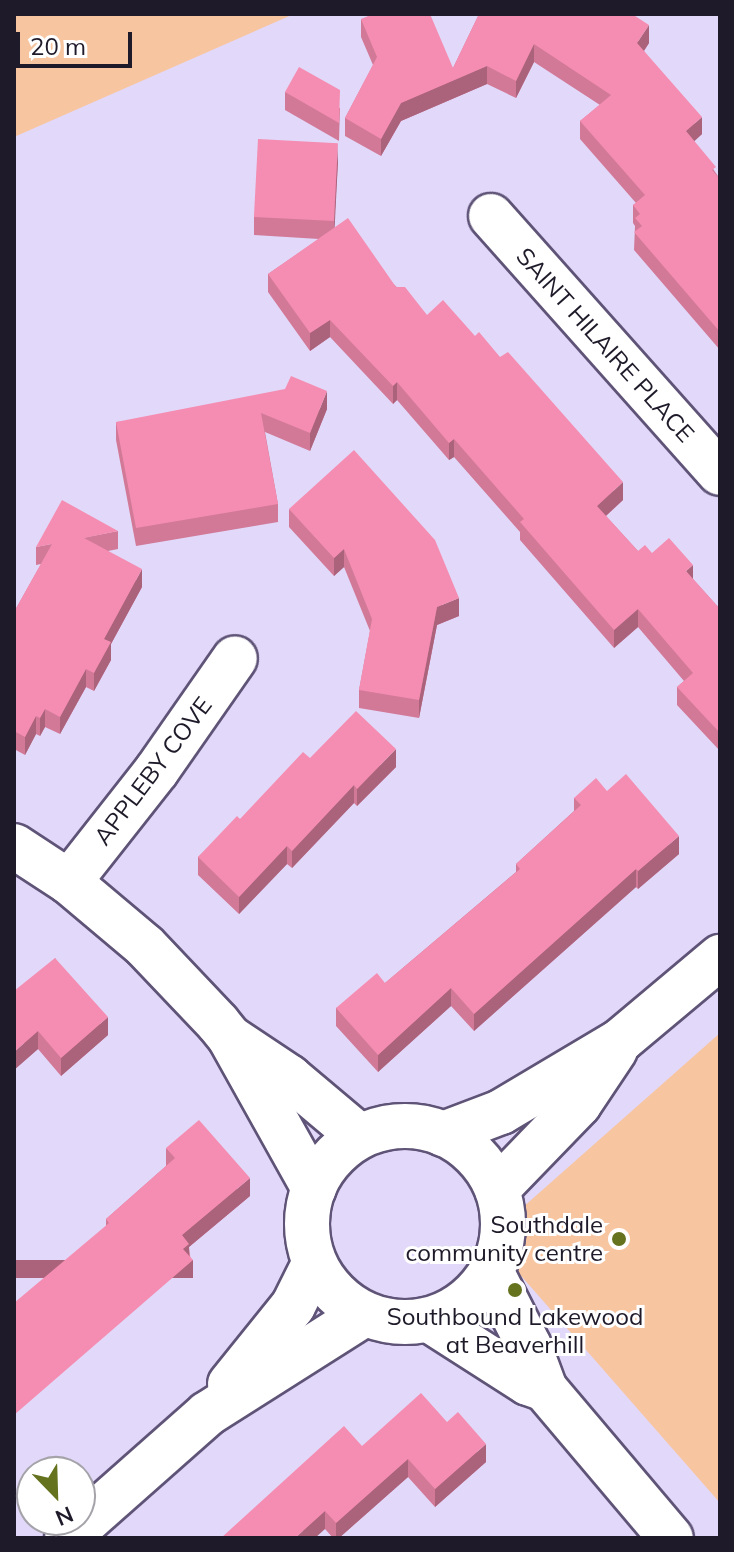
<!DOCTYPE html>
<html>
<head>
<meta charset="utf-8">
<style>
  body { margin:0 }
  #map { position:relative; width:734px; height:1552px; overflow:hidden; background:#e2d9fa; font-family:Mulish,sans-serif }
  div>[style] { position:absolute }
  .green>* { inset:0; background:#f7c5a0 }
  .roads { filter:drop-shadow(2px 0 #5f5477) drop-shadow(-2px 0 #5f5477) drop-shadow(0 2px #5f5477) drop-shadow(0 -2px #5f5477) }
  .minor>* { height:44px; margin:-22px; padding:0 22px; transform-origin:22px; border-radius:22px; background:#fff }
  .tertiary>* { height:44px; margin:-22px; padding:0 22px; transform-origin:22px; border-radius:22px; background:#fff }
  .tertiary>.ring { margin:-22px; padding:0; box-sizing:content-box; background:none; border:44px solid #fff; border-radius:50% }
  .wall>* { inset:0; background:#d27998 }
  .shaded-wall>* { inset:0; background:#ab637c; transform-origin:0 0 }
  .building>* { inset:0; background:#f48db1; transform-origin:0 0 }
  .dots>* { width:22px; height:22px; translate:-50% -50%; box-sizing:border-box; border:4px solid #fff; border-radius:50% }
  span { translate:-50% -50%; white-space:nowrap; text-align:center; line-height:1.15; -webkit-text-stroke:6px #fff; paint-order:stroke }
  .street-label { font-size:24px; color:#1f1a29 }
  .poi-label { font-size:24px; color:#1f1a29 }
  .right { translate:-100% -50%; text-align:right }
  .frame { position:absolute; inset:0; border:16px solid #1f1a29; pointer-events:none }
  .north { position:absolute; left:16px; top:1456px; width:80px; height:80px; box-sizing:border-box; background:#fff; border:2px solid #a5a3a9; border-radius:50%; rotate:157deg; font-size:22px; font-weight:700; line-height:32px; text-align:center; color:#1f1a29 }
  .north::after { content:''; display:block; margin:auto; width:28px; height:36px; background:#65721e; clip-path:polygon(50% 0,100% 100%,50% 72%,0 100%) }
  .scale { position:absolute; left:16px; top:32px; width:116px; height:36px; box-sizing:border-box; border:4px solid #1f1a29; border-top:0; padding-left:10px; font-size:24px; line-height:28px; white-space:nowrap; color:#1f1a29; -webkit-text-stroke:6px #fff; paint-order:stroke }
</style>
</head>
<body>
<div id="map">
  <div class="green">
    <div style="clip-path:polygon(14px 14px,294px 14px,14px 137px)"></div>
    <div style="clip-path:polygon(720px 1033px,720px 1503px,516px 1270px,522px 1208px)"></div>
  </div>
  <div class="roads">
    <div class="minor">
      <div style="left:491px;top:216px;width:344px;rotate:48.3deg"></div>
      <div style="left:69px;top:882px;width:142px;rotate:-51.8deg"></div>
      <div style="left:157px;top:770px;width:136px;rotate:-55.1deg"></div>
    </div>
    <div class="tertiary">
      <div style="left:14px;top:846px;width:66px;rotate:33.2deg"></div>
      <div style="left:69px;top:882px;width:99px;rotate:40.1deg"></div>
      <div style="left:145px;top:946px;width:106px;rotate:46.5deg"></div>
      <div style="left:218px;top:1023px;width:19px;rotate:51deg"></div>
      <div style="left:230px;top:1038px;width:172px;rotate:60.8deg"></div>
      <div style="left:232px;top:1039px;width:69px;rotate:33.7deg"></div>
      <div style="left:289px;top:1077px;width:92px;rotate:40.1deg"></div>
      <div class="ring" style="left:307px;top:1126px;width:152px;height:152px"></div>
      <div style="left:443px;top:1134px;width:62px;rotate:-20.8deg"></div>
      <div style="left:501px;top:1112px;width:139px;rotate:-30.8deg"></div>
      <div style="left:620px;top:1041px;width:131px;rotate:-40deg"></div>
      <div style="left:497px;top:1189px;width:118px;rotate:-46deg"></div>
      <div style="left:579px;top:1104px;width:65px;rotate:-56.3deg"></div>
      <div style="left:492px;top:1273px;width:82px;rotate:63.1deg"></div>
      <div style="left:529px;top:1346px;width:46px;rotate:69.6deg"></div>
      <div style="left:545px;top:1389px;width:195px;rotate:49.8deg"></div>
      <div style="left:431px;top:1321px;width:115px;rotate:32.6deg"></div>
      <div style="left:528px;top:1383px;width:18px;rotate:19deg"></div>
      <div style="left:230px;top:1384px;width:100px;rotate:-51.1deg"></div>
      <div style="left:293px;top:1306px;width:47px;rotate:-63.4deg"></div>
      <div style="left:67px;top:1538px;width:187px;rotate:-41.5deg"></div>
      <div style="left:207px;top:1414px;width:185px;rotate:-32.4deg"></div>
    </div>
  </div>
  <div class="wall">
    <div style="clip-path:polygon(479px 14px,649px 43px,644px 51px,702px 134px,694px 141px,720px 179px,720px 350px,634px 250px,635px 226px,633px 223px,633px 205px,636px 203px,580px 139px,580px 121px,600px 105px,534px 62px,516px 98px,487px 84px,401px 121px,381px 156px,345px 136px,345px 118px,373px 65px,361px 37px,361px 19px,453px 68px)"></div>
    <div style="clip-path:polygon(285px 92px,340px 108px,339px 141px,285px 110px)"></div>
    <div style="clip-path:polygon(338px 161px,334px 228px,623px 500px,606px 516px,638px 551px,652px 553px,693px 579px,720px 609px,720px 751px,677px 705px,677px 687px,684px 681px,638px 627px,614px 648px,520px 540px,520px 532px,454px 457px,449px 460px,397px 400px,393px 404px,330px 337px,310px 351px,268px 292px,268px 274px,319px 239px,254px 235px,254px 217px)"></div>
    <div style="clip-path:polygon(327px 409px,310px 451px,265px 432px,278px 504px,278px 522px,136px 546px,116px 440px,116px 422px)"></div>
    <div style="clip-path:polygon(289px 509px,459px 616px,437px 625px,419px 718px,359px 708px,359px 690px,370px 631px,344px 567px,334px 576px,289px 527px)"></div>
    <div style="clip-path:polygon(118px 531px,118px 549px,108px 551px,142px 587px,111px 644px,111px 660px,94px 691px,86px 687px,60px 734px,45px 727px,40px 736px,36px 734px,25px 755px,14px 749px,14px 612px,41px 564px,36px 565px,36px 547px)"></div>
    <div style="clip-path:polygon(310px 758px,396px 767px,357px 806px,354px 803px,292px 868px,287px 864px,239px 914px,198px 875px,198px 857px)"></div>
    <div style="clip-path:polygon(607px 791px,679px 854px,638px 889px,636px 887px,474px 1031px,451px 1006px,378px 1072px,336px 1026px,336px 1008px,385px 983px,516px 872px,516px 864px,574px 811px,574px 798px)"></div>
    <div style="clip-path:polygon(55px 958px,108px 1035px,61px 1076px,38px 1049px,14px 1070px)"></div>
    <div style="clip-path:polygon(166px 1148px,250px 1196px,189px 1247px,193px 1278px,106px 1226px,106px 1219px,166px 1166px)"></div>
    <div style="clip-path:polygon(447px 1422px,486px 1462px,435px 1507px,408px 1477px,339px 1538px,333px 1538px,325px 1529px,221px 1538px,362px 1446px)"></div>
  </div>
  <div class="shaded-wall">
    <div style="clip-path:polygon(649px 25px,649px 43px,637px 61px,637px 43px)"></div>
    <div style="clip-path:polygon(534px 44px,534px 62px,516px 98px,516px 81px)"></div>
    <div style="clip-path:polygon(487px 66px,487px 84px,401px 121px,381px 156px,381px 139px,401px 103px)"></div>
    <div style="clip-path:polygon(702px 117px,702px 134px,686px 149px,686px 131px)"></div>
    <div style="clip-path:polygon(338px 143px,338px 161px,334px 240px,334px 222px)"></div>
    <div style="clip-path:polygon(330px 320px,330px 337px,310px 351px,310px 333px)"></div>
    <div style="clip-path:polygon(397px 382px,397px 400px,393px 404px,393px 386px)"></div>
    <div style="clip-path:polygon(327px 391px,327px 409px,310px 451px,310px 433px)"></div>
    <div style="clip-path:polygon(454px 439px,454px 457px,449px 460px,449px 443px)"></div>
    <div style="clip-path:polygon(623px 482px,623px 500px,597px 524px,597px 506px)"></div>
    <div style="clip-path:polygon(344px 549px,344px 567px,334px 576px,334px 558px)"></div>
    <div style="clip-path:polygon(693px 565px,693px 582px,686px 571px)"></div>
    <div style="clip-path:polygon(142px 569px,142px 587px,111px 644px,111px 660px,94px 691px,94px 673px,104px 639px)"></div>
    <div style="clip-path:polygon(459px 598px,459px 616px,437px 625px,419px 718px,419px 700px,437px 607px)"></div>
    <div style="clip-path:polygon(638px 609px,638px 627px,614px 648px,614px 630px)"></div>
    <div style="clip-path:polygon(86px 669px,86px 687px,60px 734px,60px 717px)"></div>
    <div style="clip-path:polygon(45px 709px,45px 727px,40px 736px,40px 718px)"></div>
    <div style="clip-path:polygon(36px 716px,36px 734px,25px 755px,25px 737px)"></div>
    <div style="clip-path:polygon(396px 749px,396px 767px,357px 806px,357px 789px)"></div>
    <div style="clip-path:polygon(354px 785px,354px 803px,292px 868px,292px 851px)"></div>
    <div style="clip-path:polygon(679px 836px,679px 854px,638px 889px,638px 871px)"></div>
    <div style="clip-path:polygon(287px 846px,287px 864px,239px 914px,239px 897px)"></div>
    <div style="clip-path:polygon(636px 869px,636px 887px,474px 1031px,474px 1014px)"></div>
    <div style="clip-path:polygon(451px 988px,451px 1006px,378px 1072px,378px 1055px)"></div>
    <div style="clip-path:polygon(108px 1017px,108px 1035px,61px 1076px,61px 1058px)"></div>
    <div style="clip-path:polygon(38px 1031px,38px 1049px,14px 1070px,14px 1052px)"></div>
    <div style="clip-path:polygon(250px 1178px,250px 1196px,189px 1247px,189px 1262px,183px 1267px,182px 1235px)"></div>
    <div style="left:193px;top:1260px;width:18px;height:237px;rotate:90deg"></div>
    <div style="clip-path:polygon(486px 1444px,486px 1462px,435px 1507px,435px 1489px)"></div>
    <div style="clip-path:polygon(408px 1459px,408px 1477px,339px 1538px,336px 1538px,336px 1523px)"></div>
    <div style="clip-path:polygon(325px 1511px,325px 1529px,315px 1538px,295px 1538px)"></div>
  </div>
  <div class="building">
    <div style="clip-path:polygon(373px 14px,430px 14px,453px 68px,479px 14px,632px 14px,649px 25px,637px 43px,702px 117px,686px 131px,716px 167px,712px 170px,720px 179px,720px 332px,634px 232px,642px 226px,635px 218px,640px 214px,633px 205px,645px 195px,580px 121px,611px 95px,534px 44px,516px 81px,487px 66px,401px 103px,381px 139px,345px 118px,377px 57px,361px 19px)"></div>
    <div style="clip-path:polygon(299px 67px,340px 90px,339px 123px,285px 92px)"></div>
    <div style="left:258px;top:139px;width:80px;height:78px;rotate:3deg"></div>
    <div style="clip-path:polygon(348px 218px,396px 287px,405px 287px,427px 315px,443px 300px,475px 336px,479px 332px,500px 357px,508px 352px,623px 482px,597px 506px,638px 551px,645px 545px,652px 553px,669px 538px,693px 565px,686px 571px,720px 609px,720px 733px,677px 687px,693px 673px,638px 609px,614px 630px,520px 522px,524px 519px,454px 439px,449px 443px,397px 382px,393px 386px,330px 320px,310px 333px,268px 274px)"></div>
    <div style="clip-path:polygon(291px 376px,327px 391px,310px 433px,261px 413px,278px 504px,136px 528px,116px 422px,285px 389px)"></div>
    <div style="clip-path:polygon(354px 450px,435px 540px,459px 598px,437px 607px,419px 700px,359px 690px,372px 619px,344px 549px,334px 558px,289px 509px)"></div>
    <div style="clip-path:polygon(62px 500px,118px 531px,84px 538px,142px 569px,104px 639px,111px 642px,94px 673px,86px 669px,60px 717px,45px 709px,40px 718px,36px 716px,25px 737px,14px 731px,14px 612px,52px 544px,36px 547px)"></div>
    <div style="clip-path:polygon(356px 711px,396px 749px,357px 789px,354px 785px,292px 851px,287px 846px,239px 897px,198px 857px,237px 816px,240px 819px,303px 752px,310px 758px)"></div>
    <div style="clip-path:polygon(626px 774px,679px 836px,638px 871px,636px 869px,474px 1014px,451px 988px,378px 1055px,336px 1008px,377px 973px,385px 983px,520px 869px,516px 864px,581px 805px,574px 798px,596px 778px,607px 791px)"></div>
    <div style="clip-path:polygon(55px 958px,108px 1017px,61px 1058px,38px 1031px,14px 1052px,14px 991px)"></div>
    <div style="clip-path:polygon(199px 1120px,250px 1178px,182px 1235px,189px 1244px,183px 1249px,193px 1260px,14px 1415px,14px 1303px,109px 1223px,106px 1219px,175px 1158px,166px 1148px)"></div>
    <div style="clip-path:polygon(421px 1393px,447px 1422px,458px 1412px,486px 1444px,435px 1489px,408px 1459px,336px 1523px,325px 1511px,295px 1538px,221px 1538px,344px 1426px,362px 1446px)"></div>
  </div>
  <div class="dots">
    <div style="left:619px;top:1239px;background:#65721e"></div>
    <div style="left:515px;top:1290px;background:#65721e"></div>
  </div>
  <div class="street-label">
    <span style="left:605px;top:345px;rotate:48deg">SAINT HILAIRE PLACE</span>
    <span style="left:153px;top:771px;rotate:-53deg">APPLEBY COVE</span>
  </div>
  <div class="poi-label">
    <span class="right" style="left:603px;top:1239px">Southdale<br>community centre</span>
    <span style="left:515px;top:1331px">Southbound Lakewood<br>at Beaverhill</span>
  </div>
  <div class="frame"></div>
  <div class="north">N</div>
  <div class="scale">20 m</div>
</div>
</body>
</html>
